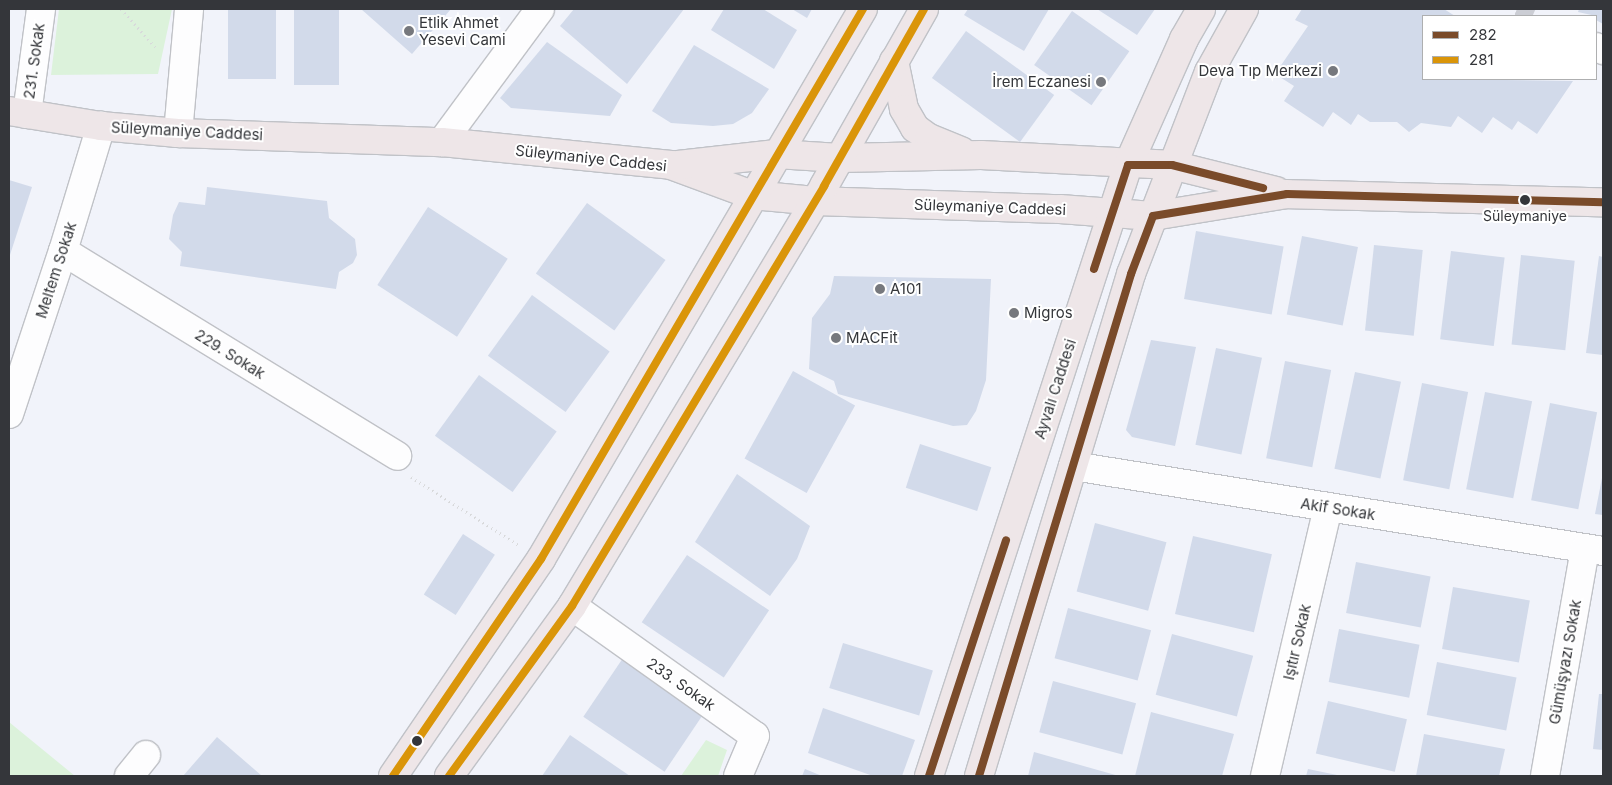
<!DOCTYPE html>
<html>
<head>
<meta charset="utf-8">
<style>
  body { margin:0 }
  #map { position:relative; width:1612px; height:785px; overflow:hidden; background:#f1f3fa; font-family:Inter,sans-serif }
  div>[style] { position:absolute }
  .green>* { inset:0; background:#dcf2db }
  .building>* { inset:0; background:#d2daea; transform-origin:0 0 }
  .minor-tunnel>* { height:28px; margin-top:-14px; transform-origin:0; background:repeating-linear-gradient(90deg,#cbcdd4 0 28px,transparent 0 42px) }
  .path>* { height:3px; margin-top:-1.5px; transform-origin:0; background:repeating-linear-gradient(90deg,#d8d9db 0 1px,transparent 0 5px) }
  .roads { filter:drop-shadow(1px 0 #c0c2c7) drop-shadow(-1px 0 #c0c2c7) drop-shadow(0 1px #c0c2c7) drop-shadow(0 -1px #c0c2c7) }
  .minor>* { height:28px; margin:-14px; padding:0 14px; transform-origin:14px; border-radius:14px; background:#fdfdfe }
  .major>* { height:28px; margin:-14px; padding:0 14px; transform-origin:14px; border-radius:14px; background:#eee6e8 }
  .bus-1>* { height:8px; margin:-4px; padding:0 4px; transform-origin:4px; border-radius:4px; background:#7a4b2a }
  .bus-2>* { height:8px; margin:-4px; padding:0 4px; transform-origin:4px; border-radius:4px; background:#da9509 }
  .dots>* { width:14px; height:14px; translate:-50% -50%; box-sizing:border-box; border:2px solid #fff; border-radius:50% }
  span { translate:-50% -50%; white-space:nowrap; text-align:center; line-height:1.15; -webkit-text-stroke:4px #fff; paint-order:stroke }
  .bus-label { font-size:14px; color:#34363a }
  .poi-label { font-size:15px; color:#34363a }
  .left { translate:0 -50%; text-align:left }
  .right { translate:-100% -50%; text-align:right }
  .street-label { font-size:15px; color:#34363a }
  .frame { position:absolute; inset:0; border:10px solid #34363a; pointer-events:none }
  .legend { position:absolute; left:1422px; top:15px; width:175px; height:65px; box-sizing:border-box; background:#fff; border:1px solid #aeafb0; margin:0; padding:6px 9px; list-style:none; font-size:15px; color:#34363a }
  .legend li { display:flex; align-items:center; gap:10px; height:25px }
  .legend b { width:25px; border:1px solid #aeafb0 }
</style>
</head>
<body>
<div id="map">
  <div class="green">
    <div style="clip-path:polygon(59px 9px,172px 9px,158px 74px,51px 75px)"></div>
    <div style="clip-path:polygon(9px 722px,75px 776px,9px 776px)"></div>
    <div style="clip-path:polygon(706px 740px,727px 750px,718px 776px,681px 776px)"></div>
  </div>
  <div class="building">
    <div style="left:228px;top:9px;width:48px;height:70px"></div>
    <div style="left:294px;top:9px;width:45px;height:76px"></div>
    <div style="clip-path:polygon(361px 9px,451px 9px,412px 54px)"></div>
    <div style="clip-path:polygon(574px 9px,684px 9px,627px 84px,560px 26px)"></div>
    <div style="clip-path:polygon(724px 9px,763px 9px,797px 30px,774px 69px,711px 30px)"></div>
    <div style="clip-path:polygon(792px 9px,812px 9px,807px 18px)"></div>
    <div style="clip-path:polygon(968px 9px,1049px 9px,1024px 51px,964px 15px)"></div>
    <div style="clip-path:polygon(1097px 9px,1155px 9px,1137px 35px)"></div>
    <div style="clip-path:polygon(1302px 9px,1444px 9px,1455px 16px,1423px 16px,1423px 79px,1573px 81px,1537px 134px,1518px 121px,1512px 130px,1493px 117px,1482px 133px,1458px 116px,1451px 127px,1421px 123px,1409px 132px,1397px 122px,1370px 122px,1358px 114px,1351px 125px,1333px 112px,1323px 127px,1284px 101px,1294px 86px,1275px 74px,1308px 26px,1295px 20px)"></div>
    <div style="clip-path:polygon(1579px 9px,1603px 9px,1603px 24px,1596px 20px,1596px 16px,1578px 12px)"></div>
    <div style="left:1072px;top:11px;width:70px;height:66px;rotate:35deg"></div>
    <div style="left:966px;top:31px;width:109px;height:58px;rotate:36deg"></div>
    <div style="clip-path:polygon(547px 42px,622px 95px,610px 116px,511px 108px,500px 98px)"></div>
    <div style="clip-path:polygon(694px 45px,769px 89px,752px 113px,733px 124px,713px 126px,671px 123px,652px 111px)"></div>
    <div style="clip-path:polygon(9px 180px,32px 187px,9px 258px)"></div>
    <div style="clip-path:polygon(207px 187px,327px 201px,329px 218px,355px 239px,357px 255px,353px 263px,339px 272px,336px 289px,180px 266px,182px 252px,169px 239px,173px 215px,179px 202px,205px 205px)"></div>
    <div style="left:587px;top:203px;width:97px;height:87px;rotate:36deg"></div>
    <div style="left:428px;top:207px;width:95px;height:93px;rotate:33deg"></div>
    <div style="left:1196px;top:231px;width:89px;height:69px;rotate:10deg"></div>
    <div style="left:1302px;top:236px;width:57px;height:80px;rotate:11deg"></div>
    <div style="left:1374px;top:245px;width:49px;height:86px;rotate:6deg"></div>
    <div style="left:1451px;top:251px;width:54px;height:89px;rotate:7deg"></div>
    <div style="left:1521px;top:255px;width:54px;height:90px;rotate:6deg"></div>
    <div style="clip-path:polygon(1599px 256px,1603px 257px,1603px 355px,1586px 353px)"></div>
    <div style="clip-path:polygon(834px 276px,991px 279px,986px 380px,976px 411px,967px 425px,953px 426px,838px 394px,834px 381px,809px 369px,812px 318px,830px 294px)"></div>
    <div style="left:532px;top:295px;width:96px;height:75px;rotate:36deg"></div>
    <div style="clip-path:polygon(1151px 340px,1196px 347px,1175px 446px,1132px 437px,1126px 430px)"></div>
    <div style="left:1216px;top:348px;width:47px;height:99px;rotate:12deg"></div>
    <div style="left:1285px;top:361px;width:47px;height:99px;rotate:11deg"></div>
    <div style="left:793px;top:371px;width:71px;height:100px;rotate:29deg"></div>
    <div style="left:1355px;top:372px;width:47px;height:99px;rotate:12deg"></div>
    <div style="left:479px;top:375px;width:96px;height:75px;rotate:36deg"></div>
    <div style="left:1422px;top:383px;width:47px;height:99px;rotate:11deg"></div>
    <div style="left:1485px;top:392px;width:48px;height:99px;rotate:11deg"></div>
    <div style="left:1550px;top:403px;width:48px;height:99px;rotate:11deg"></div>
    <div style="left:920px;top:444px;width:75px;height:46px;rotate:18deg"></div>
    <div style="clip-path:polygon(737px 474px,810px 526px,797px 559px,770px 596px,695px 542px)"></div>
    <div style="clip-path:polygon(1602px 478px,1603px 478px,1603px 515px,1595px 514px)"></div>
    <div style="left:1095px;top:523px;width:74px;height:71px;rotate:15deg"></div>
    <div style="left:463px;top:534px;width:38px;height:72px;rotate:33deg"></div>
    <div style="left:1193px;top:536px;width:81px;height:80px;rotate:13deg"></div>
    <div style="left:687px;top:555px;width:99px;height:81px;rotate:34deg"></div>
    <div style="left:1356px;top:562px;width:76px;height:52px;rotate:11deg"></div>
    <div style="left:1453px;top:587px;width:78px;height:63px;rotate:10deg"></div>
    <div style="left:1068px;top:608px;width:86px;height:52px;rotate:15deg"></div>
    <div style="left:1339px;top:629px;width:82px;height:54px;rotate:11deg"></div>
    <div style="left:1172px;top:634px;width:84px;height:63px;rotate:15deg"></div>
    <div style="left:843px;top:643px;width:94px;height:47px;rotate:17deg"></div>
    <div style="left:623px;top:658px;width:98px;height:71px;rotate:34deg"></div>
    <div style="left:1437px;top:662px;width:81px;height:54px;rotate:11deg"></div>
    <div style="left:1053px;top:681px;width:86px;height:53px;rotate:15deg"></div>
    <div style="clip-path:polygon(1599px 694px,1603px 694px,1603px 750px,1593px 749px)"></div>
    <div style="left:1328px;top:701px;width:81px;height:54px;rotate:13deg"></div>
    <div style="clip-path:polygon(823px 708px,915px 740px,902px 776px,873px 776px,808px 753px)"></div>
    <div style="clip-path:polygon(1151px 712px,1234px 734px,1222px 776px,1135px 776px)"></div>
    <div style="clip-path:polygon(1424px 734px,1505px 749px,1499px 776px,1416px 776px)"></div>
    <div style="clip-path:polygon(570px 735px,630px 776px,542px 776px)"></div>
    <div style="clip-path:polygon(217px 737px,262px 776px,183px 776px)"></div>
    <div style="clip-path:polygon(1034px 752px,1119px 776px,1028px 776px)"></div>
    <div style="clip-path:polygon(805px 769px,822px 776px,802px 776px)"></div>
    <div style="clip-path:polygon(1308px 769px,1337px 775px,1337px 776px,1306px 776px)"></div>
  </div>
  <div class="minor-tunnel">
    <div style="left:1517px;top:9px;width:17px;rotate:24deg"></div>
  </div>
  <div class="path">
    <div style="left:121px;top:9px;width:55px;rotate:47.9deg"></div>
    <div style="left:411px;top:477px;width:129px;rotate:32.3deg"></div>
  </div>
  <div class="roads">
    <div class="minor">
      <div style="left:1596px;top:47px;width:8px;rotate:23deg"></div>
      <div style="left:27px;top:114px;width:106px;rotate:-82.4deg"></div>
      <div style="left:178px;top:133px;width:124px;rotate:-84.9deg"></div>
      <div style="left:442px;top:142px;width:165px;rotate:-53.6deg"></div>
      <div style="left:63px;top:251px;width:392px;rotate:31.5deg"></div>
      <div style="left:9px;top:414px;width:172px;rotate:-71.7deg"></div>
      <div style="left:63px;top:251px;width:131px;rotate:-73.1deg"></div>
      <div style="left:1073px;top:466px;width:537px;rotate:9.11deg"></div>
      <div style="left:572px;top:606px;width:224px;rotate:35.4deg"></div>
      <div style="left:755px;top:736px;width:43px;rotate:113deg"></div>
      <div style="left:129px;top:776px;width:27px;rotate:-51deg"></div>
      <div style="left:1265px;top:776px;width:276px;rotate:-76.8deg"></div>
      <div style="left:1545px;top:776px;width:231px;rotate:-80deg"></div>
    </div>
    <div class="major">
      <div style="left:894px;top:61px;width:49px;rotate:78.2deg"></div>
      <div style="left:904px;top:109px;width:22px;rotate:60deg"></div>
      <div style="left:915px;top:128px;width:17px;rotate:36deg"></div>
      <div style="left:929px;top:138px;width:35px;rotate:22deg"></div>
      <div style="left:9px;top:111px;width:93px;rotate:9.3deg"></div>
      <div style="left:101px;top:126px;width:77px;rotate:5.2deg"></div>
      <div style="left:178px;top:133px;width:264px;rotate:2deg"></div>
      <div style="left:442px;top:142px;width:230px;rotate:5.7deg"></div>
      <div style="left:671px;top:165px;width:86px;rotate:20.3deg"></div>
      <div style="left:752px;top:195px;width:63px;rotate:5.4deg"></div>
      <div style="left:815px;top:201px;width:245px;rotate:1.9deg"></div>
      <div style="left:1060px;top:209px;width:93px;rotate:4.3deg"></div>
      <div style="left:1153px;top:216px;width:136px;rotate:-9.3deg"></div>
      <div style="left:1287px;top:194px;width:316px;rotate:1.5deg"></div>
      <div style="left:678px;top:165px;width:99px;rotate:-6.4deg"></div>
      <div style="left:776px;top:154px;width:64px;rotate:3.6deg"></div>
      <div style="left:840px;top:158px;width:141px;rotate:-1.2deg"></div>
      <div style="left:981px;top:155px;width:191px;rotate:3deg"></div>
      <div style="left:1172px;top:165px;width:107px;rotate:14deg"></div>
      <div style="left:393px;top:776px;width:263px;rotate:-55.7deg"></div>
      <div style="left:541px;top:559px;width:637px;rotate:-59.65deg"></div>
      <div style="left:449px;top:776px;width:210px;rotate:-54.1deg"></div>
      <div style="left:572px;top:606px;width:490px;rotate:-59deg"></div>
      <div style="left:824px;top:186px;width:203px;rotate:-60.5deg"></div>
      <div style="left:929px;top:776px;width:643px;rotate:-71.96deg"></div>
      <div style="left:1128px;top:165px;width:138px;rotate:-66deg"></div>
      <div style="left:1184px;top:39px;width:34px;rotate:-60deg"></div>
      <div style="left:979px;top:776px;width:525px;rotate:-73.15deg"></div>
      <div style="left:1131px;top:274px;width:217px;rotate:-68.9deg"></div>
      <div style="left:1209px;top:72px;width:72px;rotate:-60.9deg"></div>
    </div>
  </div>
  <div class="bus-1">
    <div style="left:1094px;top:269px;width:109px;rotate:-71.9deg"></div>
    <div style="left:1128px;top:165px;width:44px"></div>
    <div style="left:1172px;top:165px;width:94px;rotate:14.2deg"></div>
    <div style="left:929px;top:776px;width:248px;rotate:-71.9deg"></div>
    <div style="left:979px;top:776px;width:525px;rotate:-73.15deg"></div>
    <div style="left:1131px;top:274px;width:62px;rotate:-69.2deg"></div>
    <div style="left:1153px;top:216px;width:136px;rotate:-9.3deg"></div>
    <div style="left:1287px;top:194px;width:316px;rotate:1.5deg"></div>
  </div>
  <div class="bus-2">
    <div style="left:393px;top:776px;width:263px;rotate:-55.7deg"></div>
    <div style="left:541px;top:559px;width:637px;rotate:-59.65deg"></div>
    <div style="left:449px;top:776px;width:210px;rotate:-54.1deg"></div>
    <div style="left:572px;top:606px;width:490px;rotate:-59deg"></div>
    <div style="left:824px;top:186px;width:203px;rotate:-60.5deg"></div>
  </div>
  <div class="dots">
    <div style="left:409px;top:31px;background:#76787d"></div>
    <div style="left:1333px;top:71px;background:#76787d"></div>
    <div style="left:1101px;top:82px;background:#76787d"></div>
    <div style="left:1525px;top:200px;background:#34363a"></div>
    <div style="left:880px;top:289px;background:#76787d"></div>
    <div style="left:1014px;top:313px;background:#76787d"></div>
    <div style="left:836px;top:338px;background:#76787d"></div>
    <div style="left:417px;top:741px;background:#34363a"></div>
  </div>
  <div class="bus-label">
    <span style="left:1525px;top:216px">Süleymaniye</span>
  </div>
  <div class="poi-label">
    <span class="left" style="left:419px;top:31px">Etlik Ahmet<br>Yesevi Cami</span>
    <span class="right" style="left:1322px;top:71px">Deva Tıp Merkezi</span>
    <span class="right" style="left:1091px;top:82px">İrem Eczanesi</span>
    <span class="left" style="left:890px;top:289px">A101</span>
    <span class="left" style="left:1024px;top:313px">Migros</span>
    <span class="left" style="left:846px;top:338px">MACFit</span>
  </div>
  <div class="street-label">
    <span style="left:34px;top:61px;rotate:-82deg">231. Sokak</span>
    <span style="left:187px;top:131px;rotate:3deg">Süleymaniye Caddesi</span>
    <span style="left:591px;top:158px;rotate:6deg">Süleymaniye Caddesi</span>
    <span style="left:990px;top:207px;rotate:2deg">Süleymaniye Caddesi</span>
    <span style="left:56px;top:270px;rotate:-72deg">Meltem Sokak</span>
    <span style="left:230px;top:354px;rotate:32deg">229. Sokak</span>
    <span style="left:1055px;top:389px;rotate:-72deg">Ayvalı Caddesi</span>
    <span style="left:1338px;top:509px;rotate:9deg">Akif Sokak</span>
    <span style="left:1297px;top:642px;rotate:-77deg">Işıtır Sokak</span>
    <span style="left:1565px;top:662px;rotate:-80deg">Gümüşyazı Sokak</span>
    <span style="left:681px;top:684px;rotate:35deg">233. Sokak</span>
  </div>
  <div class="frame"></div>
  <ul class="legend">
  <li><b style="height:6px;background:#7a4b2a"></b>282</li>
  <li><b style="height:6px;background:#da9509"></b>281</li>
  </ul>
</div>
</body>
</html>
